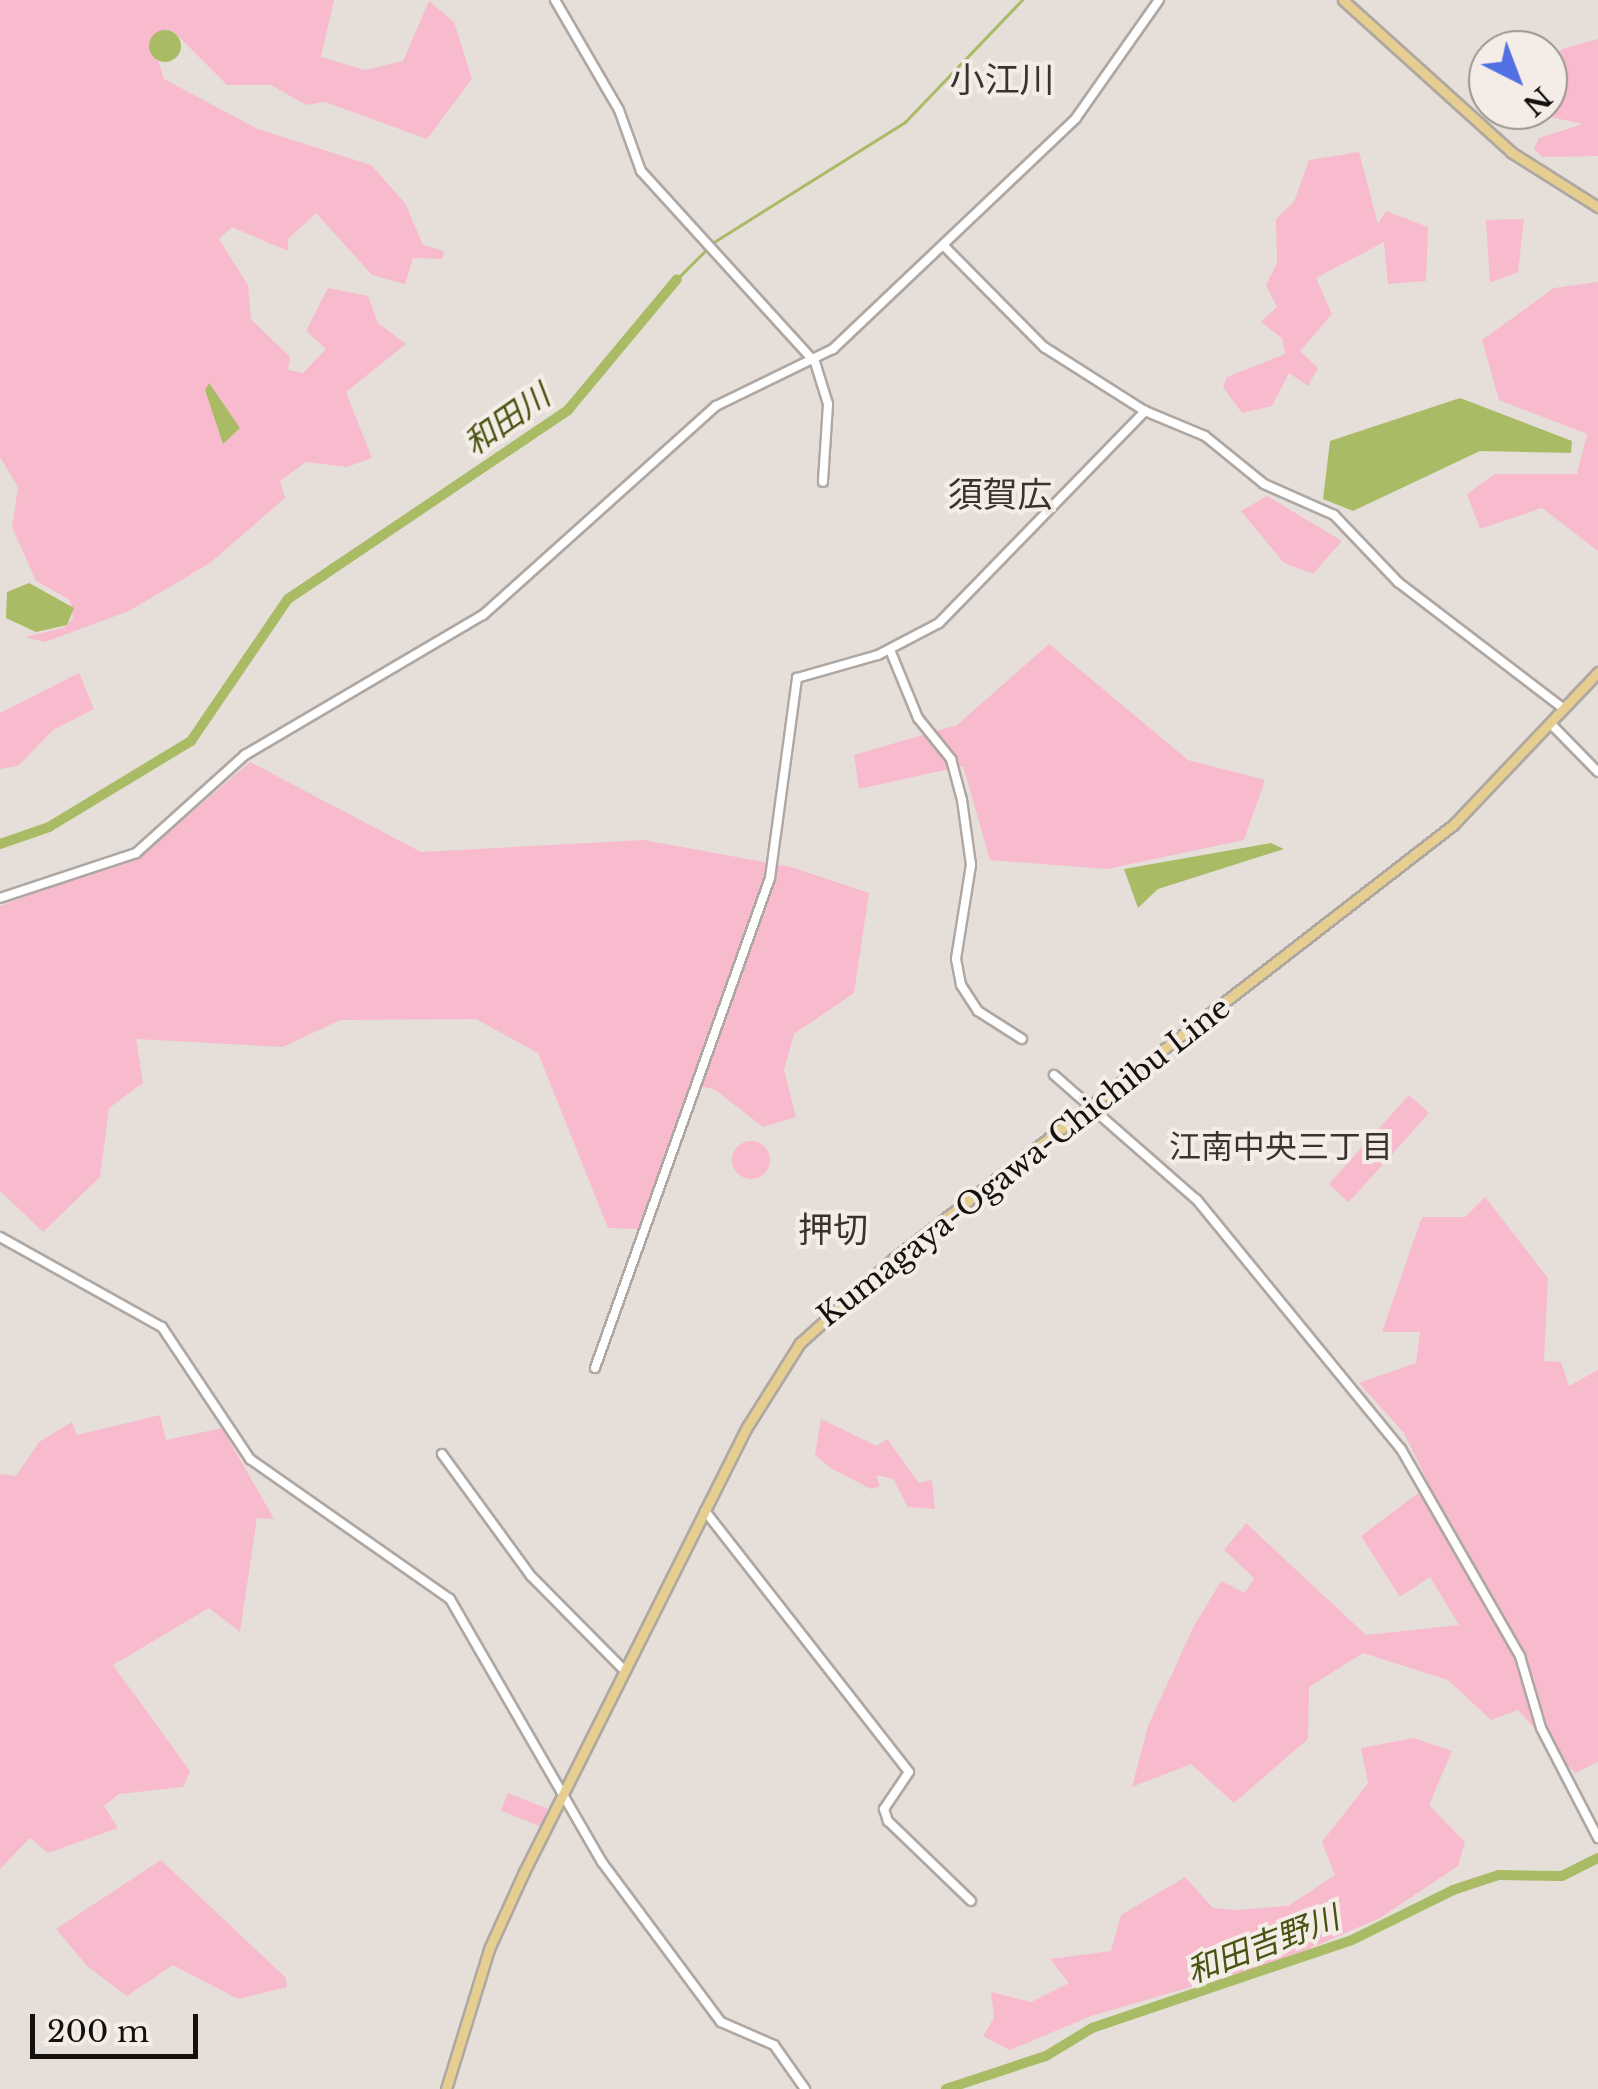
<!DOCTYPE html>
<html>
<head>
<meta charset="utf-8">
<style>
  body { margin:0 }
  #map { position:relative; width:1598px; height:2089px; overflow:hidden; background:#e6dfd9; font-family:"Libre Baskerville","Noto Sans JP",serif }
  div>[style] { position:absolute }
  .green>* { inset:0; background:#f7bbcd; transform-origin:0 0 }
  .round { border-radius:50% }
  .water>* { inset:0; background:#aabb65 }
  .stream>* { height:2.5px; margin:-1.25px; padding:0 1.25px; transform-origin:1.25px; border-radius:1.25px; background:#aabb65 }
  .river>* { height:10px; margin:-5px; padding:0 5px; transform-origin:5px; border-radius:5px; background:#aabb65 }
  .roads { filter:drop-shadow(2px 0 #afa7a2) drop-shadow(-2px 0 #afa7a2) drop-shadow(0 2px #afa7a2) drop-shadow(0 -2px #afa7a2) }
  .secondary>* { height:8px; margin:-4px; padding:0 4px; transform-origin:4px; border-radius:4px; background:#fff }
  .primary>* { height:9px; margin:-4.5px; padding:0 4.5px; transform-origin:4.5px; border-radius:4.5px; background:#e5ce90 }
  span { translate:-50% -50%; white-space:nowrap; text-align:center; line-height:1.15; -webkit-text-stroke:8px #f4ece6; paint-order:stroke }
  .street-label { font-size:30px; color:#13100e }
  .water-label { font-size:32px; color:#485212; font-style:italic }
  .neighbourhood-label { font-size:32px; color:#39332f }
  .quarter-label { font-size:35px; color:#39332f }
  .north { position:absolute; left:1468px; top:30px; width:100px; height:100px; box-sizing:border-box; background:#f4ece6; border:2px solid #9a9490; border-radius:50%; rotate:138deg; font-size:28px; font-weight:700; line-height:40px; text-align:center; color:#13100e }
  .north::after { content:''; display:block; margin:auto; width:35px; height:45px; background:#526fe4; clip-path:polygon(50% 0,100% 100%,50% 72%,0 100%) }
  .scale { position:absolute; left:30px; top:2014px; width:168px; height:45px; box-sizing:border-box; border:5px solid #13100e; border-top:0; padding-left:12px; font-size:30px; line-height:35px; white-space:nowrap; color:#13100e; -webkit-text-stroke:8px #f4ece6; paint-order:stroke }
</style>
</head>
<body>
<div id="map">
  <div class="green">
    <div style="clip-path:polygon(0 0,334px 0,321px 57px,365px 70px,403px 61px,429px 1px,454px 22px,472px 79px,427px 139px,325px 102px,306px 105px,271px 85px,227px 85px,175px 33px,152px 40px,164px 79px,258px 129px,371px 165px,405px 203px,423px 245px,444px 251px,442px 259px,413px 258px,405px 284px,372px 275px,316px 213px,288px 239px,288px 251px,232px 227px,219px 239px,248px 285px,251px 319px,290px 357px,288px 370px,303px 373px,326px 349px,306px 331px,328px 288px,368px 296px,378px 323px,406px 344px,346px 392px,372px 458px,347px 467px,306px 462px,280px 481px,285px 498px,210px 563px,129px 611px,45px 642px,25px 637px,63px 628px,73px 619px,70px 600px,36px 581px,12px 527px,18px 487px,0 457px)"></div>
    <div style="clip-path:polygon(1598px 39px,1598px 156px,1542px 157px,1534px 149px,1539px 138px,1583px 124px,1517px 110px,1548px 110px,1548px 69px,1562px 49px)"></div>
    <div style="clip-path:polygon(1359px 152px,1378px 224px,1386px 211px,1428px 227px,1426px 281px,1388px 284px,1384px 242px,1316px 278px,1332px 314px,1300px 351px,1318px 368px,1308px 386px,1289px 373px,1272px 406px,1242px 413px,1223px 387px,1227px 377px,1285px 354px,1282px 338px,1261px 322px,1277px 307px,1266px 285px,1277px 263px,1276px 219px,1294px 202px,1309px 160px)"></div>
    <div style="clip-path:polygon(1524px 219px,1518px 272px,1490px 283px,1486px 220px)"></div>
    <div style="clip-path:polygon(1598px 282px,1598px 551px,1542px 508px,1480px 529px,1467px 494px,1495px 474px,1577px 474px,1587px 434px,1499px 400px,1482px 340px,1554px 288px)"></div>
    <div style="clip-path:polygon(1267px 496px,1342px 541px,1313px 574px,1284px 563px,1241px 511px)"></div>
    <div style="clip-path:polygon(1049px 644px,1188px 760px,1265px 780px,1244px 840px,1107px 869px,990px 860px,963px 766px,859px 789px,854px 755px,957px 725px)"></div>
    <div style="clip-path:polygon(79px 673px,94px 709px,53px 730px,18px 766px,0 769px,0 713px)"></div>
    <div style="clip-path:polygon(250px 762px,421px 852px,644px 840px,791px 867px,869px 893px,854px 993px,794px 1034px,784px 1070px,796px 1117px,763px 1127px,714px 1089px,692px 1085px,639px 1229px,608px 1228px,538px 1053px,476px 1019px,340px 1020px,283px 1047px,136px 1039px,143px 1083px,109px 1108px,100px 1177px,43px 1232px,0 1191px,0 906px,147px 851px)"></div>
    <div style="left:1409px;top:1095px;width:27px;height:120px;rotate:42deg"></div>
    <div class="round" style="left:732px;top:1141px;width:38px;height:38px"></div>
    <div style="clip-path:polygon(1485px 1197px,1548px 1278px,1544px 1361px,1561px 1362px,1569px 1386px,1598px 1370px,1598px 1762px,1575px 1773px,1518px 1710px,1491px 1720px,1448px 1680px,1363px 1653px,1309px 1687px,1308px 1739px,1234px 1803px,1191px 1764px,1132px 1787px,1148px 1726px,1194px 1626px,1221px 1581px,1245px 1593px,1254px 1578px,1224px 1550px,1246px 1523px,1366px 1635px,1459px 1625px,1430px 1577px,1400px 1597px,1361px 1536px,1429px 1485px,1404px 1433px,1359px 1383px,1416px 1363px,1420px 1332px,1382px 1332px,1422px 1217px,1465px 1217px)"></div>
    <div style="clip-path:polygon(160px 1415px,166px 1440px,222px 1428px,274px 1519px,257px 1518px,240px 1632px,209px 1608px,113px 1665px,190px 1771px,183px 1787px,119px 1794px,104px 1806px,118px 1828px,48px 1853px,30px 1838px,0 1869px,0 1474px,16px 1476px,39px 1442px,72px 1422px,77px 1435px)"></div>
    <div style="clip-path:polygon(821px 1419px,877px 1446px,887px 1439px,919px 1483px,932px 1480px,935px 1509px,908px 1507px,893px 1479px,876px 1475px,880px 1486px,871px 1489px,832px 1469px,815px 1455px)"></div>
    <div style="clip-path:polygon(1414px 1738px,1452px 1751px,1429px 1805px,1465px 1842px,1458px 1866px,1380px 1918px,1283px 1960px,1091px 2016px,1010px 2050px,983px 2036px,994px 2018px,991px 1992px,1031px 2002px,1069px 1983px,1050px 1959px,1111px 1951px,1121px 1915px,1185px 1877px,1213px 1908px,1235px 1910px,1288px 1906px,1335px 1875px,1322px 1842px,1368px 1783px,1361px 1748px)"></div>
    <div style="left:508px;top:1793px;width:43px;height:19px;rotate:22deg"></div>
    <div style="clip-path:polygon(161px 1860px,286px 1978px,287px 1987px,238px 1999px,173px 1965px,127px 1996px,88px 1967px,56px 1929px)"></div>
  </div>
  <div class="water">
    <div class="round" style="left:149px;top:30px;width:32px;height:32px"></div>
    <div style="clip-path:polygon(209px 383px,240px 428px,223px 444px,205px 390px)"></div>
    <div style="clip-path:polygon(1460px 398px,1572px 441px,1571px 453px,1480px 451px,1353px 511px,1323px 499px,1330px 441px)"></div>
    <div style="clip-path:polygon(29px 583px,74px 608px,67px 625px,36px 632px,6px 618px,7px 592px)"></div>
    <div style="clip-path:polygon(1271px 843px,1284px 849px,1158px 889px,1138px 908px,1124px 869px)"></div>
  </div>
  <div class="stream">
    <div style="left:677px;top:279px;width:52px;rotate:-45deg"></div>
    <div style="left:714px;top:242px;width:226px;rotate:-32.1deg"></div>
    <div style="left:905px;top:122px;width:169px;rotate:-46.2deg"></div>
  </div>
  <div class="river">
    <div style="left:0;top:844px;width:52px;rotate:-19.1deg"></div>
    <div style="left:49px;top:827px;width:166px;rotate:-31.2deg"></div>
    <div style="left:191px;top:741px;width:172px;rotate:-55.7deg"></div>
    <div style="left:288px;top:599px;width:338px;rotate:-34deg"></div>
    <div style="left:568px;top:410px;width:170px;rotate:-50.2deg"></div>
    <div style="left:946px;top:2089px;width:105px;rotate:-18.3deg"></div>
    <div style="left:1046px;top:2056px;width:54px;rotate:-31.3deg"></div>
    <div style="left:1092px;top:2028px;width:274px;rotate:-18.7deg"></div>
    <div style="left:1352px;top:1940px;width:113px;rotate:-26.3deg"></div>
    <div style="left:1453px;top:1890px;width:48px;rotate:-18.1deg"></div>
    <div style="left:1499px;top:1875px;width:63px;rotate:0.9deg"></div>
    <div style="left:1562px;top:1876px;width:40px;rotate:-26.6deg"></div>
  </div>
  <div class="roads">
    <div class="secondary">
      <div style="left:555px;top:0;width:127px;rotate:59.8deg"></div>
      <div style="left:619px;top:110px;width:65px;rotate:70.2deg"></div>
      <div style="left:641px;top:171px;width:258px;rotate:47.7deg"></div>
      <div style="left:815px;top:362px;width:44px;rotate:72.8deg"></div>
      <div style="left:828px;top:404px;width:78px;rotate:93.7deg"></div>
      <div style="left:943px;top:245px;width:144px;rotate:45.3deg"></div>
      <div style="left:1044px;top:347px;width:120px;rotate:32.4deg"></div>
      <div style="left:1145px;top:411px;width:65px;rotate:22.6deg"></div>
      <div style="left:1205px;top:436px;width:76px;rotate:39.1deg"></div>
      <div style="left:1264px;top:484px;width:77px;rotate:23.9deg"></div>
      <div style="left:1334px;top:515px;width:93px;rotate:46.3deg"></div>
      <div style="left:1398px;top:582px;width:209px;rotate:37.4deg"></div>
      <div style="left:890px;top:650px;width:74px;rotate:67.6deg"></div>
      <div style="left:918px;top:718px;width:53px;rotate:51.2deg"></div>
      <div style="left:951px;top:759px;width:42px;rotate:75deg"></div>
      <div style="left:962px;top:800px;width:66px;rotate:82.1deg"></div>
      <div style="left:971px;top:865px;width:95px;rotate:99.1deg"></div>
      <div style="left:956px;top:959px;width:26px;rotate:79deg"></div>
      <div style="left:961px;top:985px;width:31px;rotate:57deg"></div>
      <div style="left:978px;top:1011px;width:52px;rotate:32.5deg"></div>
      <div style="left:1551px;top:724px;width:67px;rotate:45.6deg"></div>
      <div style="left:0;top:898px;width:143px;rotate:-18.3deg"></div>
      <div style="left:136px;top:853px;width:147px;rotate:-42deg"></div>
      <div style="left:245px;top:755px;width:276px;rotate:-30.5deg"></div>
      <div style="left:483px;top:615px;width:313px;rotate:-41.9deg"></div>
      <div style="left:716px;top:406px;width:130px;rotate:-26deg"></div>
      <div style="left:833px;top:349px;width:335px;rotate:-43.5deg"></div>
      <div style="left:1076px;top:118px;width:144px;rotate:-54.9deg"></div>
      <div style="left:1054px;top:1075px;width:190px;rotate:41.2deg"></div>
      <div style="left:1197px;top:1200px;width:322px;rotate:50.7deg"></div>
      <div style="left:1401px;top:1449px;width:239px;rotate:60.1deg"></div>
      <div style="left:1520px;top:1656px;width:75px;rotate:73.7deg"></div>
      <div style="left:1541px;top:1728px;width:124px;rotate:62.6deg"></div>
      <div style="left:0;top:1237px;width:185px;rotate:29.1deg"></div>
      <div style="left:162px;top:1327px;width:159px;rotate:56.3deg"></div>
      <div style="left:250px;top:1459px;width:244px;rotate:35deg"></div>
      <div style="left:450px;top:1599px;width:304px;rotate:60deg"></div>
      <div style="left:602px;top:1862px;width:199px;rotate:53.4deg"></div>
      <div style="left:721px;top:2022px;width:58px;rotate:23.5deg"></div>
      <div style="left:774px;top:2045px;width:54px;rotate:54.8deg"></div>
      <div style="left:595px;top:1368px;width:520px;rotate:-70.35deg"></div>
      <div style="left:770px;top:878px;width:202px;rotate:-82.3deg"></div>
      <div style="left:797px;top:678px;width:84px;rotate:-15.9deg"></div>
      <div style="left:878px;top:655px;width:69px;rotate:-27.7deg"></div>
      <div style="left:939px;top:623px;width:296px;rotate:-45.8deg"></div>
      <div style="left:442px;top:1454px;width:151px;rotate:53.9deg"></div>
      <div style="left:531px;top:1576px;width:132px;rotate:45.3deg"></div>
      <div style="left:705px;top:1511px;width:331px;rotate:52deg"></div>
      <div style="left:909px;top:1772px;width:45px;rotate:124deg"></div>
      <div style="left:884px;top:1809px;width:13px;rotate:72deg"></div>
      <div style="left:888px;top:1821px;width:115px;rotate:43.9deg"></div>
    </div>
    <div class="primary">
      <div style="left:1343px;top:0;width:227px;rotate:42.1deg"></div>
      <div style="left:1511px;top:152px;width:103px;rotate:32.3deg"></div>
      <div style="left:446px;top:2089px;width:146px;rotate:-72.9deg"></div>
      <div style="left:489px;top:1949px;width:85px;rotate:-65.6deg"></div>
      <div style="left:524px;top:1872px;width:498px;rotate:-63.4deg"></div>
      <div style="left:747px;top:1427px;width:99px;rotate:-57.8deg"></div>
      <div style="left:800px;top:1343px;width:125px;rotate:-42.1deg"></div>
      <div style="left:893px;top:1259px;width:708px;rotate:-37.78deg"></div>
      <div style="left:1453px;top:825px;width:211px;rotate:-46.5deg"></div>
    </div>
  </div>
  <div class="street-label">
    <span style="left:1024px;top:1162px;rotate:-38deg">Kumagaya-Ogawa-Chichibu Line</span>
  </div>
  <div class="water-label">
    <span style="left:507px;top:420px;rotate:-35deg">和田川</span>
    <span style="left:1263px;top:1945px;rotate:-21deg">和田吉野川</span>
  </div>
  <div class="neighbourhood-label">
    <span style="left:1281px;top:1147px">江南中央三丁目</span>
  </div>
  <div class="quarter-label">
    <span style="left:1002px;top:80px">小江川</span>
    <span style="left:1000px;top:495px">須賀広</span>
    <span style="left:833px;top:1230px">押切</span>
  </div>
  <div class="north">N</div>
  <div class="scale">200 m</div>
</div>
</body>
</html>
